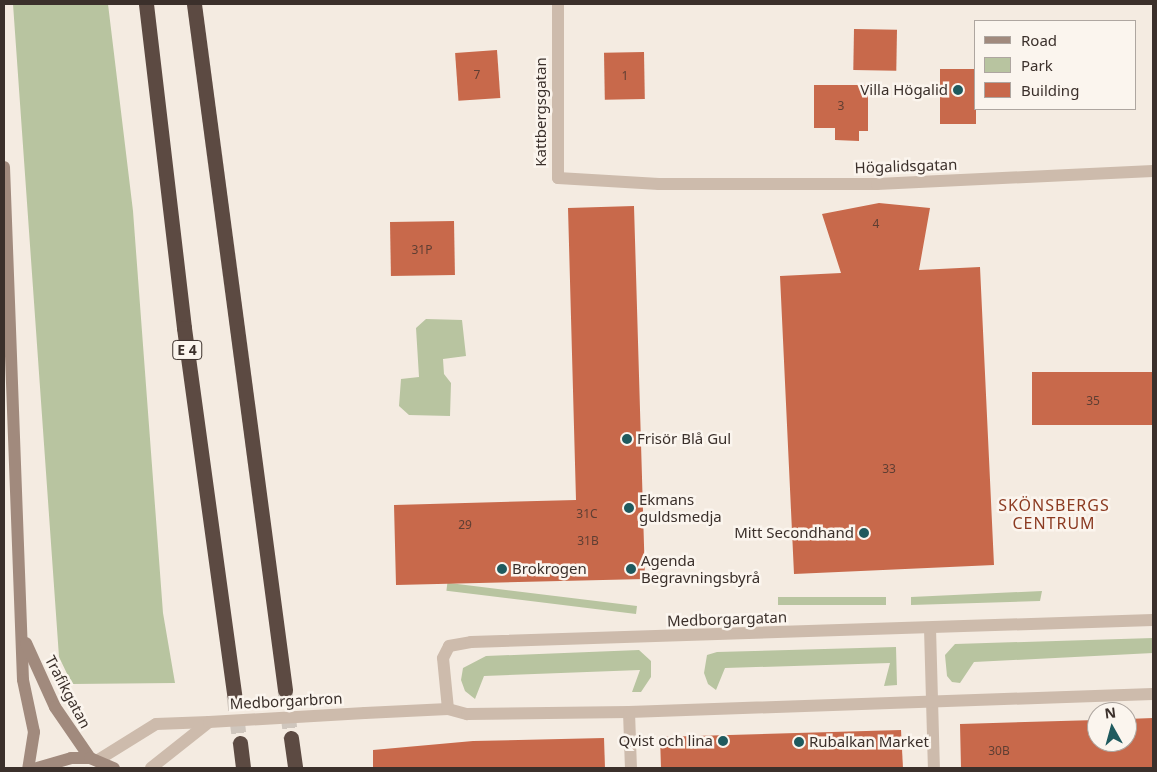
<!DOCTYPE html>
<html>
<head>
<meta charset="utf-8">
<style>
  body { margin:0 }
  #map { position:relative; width:1157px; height:772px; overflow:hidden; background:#f4ebe1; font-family:"Noto Sans",sans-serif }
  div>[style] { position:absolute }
  .green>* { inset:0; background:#b8c4a0; transform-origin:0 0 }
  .building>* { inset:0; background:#c8694b; transform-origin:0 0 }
  .motorway-tunnel>* { height:15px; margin-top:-7.5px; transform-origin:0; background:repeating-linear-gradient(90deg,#cfc6bd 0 15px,transparent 0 23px) }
  .service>* { height:12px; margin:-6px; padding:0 6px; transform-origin:6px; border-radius:6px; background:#cdbbac }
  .minor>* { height:12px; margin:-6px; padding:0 6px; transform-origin:6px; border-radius:6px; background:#cdbbac }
  .secondary>* { height:12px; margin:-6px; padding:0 6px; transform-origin:6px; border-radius:6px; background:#a18a7d }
  .motorway>* { height:15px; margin:-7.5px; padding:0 7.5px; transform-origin:7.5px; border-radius:7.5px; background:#5c4a42 }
  .minor-bridge>* { height:12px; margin:-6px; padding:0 6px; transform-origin:6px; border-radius:6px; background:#cdbbac }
  .dots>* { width:14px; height:14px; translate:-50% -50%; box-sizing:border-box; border:2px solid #fbf5ee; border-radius:50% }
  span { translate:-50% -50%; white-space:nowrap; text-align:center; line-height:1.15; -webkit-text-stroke:5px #fbf5ee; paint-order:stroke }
  .number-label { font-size:12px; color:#5e3e33 }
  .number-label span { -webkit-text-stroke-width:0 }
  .shield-label span { padding:1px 4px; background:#fbf5ee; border:1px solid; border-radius:4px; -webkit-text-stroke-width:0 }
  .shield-label { font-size:14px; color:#3b302b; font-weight:700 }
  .poi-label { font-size:15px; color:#3b302b }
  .right { translate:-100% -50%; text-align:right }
  .left { translate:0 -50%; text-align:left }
  .street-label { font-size:15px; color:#3b302b }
  .neighbourhood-label { font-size:16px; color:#8c3b22; letter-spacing:1px }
  .frame { position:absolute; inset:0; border:5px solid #3b302b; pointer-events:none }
  .legend { position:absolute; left:974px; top:20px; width:162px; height:90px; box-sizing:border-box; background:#fbf5ee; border:1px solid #aea6a0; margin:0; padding:6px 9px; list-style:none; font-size:15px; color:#3b302b }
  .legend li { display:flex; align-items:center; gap:10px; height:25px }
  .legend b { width:25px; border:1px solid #aea6a0 }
  .north { position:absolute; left:1087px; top:702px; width:50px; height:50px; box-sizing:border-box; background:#fbf5ee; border:1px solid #aea6a0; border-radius:50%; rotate:353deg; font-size:14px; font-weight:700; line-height:20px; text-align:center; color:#3b302b }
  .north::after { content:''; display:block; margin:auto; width:18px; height:22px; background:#1f5a5e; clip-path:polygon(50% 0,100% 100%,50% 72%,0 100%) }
</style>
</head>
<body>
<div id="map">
  <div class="green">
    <div style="clip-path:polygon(13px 4px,108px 4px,133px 211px,163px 613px,175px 683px,72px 684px,59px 657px)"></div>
    <div style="clip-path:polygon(426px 319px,462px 320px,466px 356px,443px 359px,444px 374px,451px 383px,450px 416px,409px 415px,399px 406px,401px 379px,419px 377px,416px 328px)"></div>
    <div style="clip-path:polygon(1042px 591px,1040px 601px,911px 605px,911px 597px)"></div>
    <div style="left:886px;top:597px;width:8px;height:108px;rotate:90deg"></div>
    <div style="left:637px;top:606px;width:8px;height:191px;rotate:97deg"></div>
    <div style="clip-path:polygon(1153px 638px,1153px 653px,974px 662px,960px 683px,952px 682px,947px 676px,945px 655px,955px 644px)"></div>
    <div style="clip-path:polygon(896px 647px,897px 685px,884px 686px,890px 663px,725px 668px,716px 690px,708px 684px,704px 673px,707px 655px,717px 652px)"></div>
    <div style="clip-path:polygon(639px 650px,651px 661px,651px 677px,641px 692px,632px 692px,640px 670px,484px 676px,475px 699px,465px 691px,461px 680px,463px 668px,486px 656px)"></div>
  </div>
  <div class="building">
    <div style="left:854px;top:29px;width:43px;height:41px;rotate:1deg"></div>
    <div style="left:497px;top:50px;width:48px;height:42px;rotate:86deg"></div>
    <div style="left:644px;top:52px;width:47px;height:40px;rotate:89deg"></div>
    <div style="left:976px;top:69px;width:55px;height:36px;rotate:90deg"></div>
    <div style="clip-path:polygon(814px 85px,868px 85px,868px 131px,859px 131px,859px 141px,835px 140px,835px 128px,814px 128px)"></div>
    <div style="clip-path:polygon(879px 203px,930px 208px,919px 270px,980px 267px,994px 565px,794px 574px,780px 276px,841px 273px,822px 214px)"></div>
    <div style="clip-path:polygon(634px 206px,645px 579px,396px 585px,394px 505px,576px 500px,568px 208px)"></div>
    <div style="left:454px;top:221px;width:54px;height:64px;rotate:89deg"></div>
    <div style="left:1153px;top:372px;width:53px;height:121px;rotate:90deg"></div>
    <div style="clip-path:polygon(1153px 718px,1153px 768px,961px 768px,960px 724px,1097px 720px,1097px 742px,1127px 742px,1127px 719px)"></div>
    <div style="clip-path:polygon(901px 730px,903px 768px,661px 768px,660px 737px)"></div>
    <div style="clip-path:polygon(604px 738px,605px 768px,373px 768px,373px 750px,473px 741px)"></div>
  </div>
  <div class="motorway-tunnel">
    <div style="left:285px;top:690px;width:48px;rotate:82.9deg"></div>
    <div style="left:234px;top:695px;width:48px;rotate:82.9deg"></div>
  </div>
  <div class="service">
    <div style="left:930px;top:628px;width:140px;rotate:88.4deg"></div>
    <div style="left:629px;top:712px;width:56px;rotate:88deg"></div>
  </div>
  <div class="minor">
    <div style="left:558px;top:4px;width:174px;rotate:90deg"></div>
    <div style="left:558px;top:178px;width:101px;rotate:3.4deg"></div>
    <div style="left:659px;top:184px;width:218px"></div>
    <div style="left:877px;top:184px;width:276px;rotate:-2.7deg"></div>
    <div style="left:448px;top:709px;width:20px;rotate:15deg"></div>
    <div style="left:467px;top:714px;width:162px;rotate:-0.7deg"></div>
    <div style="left:629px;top:712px;width:524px;rotate:-1.97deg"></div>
    <div style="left:365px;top:713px;width:83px;rotate:-2.8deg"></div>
    <div style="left:448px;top:709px;width:51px;rotate:-95.6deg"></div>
    <div style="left:443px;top:658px;width:13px;rotate:-63deg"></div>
    <div style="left:449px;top:646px;width:22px;rotate:-10deg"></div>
    <div style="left:471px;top:642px;width:682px;rotate:-1.85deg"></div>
    <div style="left:98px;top:760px;width:68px;rotate:-31.8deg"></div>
    <div style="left:156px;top:724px;width:53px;rotate:-2.2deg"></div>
    <div style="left:151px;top:768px;width:74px;rotate:-38.4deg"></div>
  </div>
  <div class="secondary">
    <div style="left:4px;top:167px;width:513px;rotate:87.88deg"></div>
    <div style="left:23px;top:680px;width:53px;rotate:78.1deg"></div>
    <div style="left:34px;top:732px;width:36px;rotate:99deg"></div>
    <div style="left:26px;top:643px;width:70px;rotate:65.6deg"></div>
    <div style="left:55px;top:707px;width:62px;rotate:55.5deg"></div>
    <div style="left:37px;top:768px;width:35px;rotate:-16deg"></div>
    <div style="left:71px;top:758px;width:19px"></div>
    <div style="left:90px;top:758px;width:26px;rotate:23deg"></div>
  </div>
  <div class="motorway">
    <div style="left:146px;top:4px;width:326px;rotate:83.3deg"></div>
    <div style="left:184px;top:328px;width:370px;rotate:82.2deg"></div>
    <div style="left:194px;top:4px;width:692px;rotate:82.44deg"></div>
    <div style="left:291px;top:738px;width:30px;rotate:82deg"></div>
    <div style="left:240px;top:743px;width:25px;rotate:83deg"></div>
  </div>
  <div class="minor-bridge">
    <div style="left:209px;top:722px;width:156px;rotate:-3.3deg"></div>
  </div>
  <div class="dots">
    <div style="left:958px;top:90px;background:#1f5a5e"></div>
    <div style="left:627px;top:439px;background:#1f5a5e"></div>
    <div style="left:629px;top:508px;background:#1f5a5e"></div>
    <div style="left:864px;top:533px;background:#1f5a5e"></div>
    <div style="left:502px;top:569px;background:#1f5a5e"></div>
    <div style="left:631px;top:569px;background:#1f5a5e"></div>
    <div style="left:723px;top:741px;background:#1f5a5e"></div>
    <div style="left:799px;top:742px;background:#1f5a5e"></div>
  </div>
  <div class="number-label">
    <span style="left:477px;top:75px">7</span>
    <span style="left:625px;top:76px">1</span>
    <span style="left:841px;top:106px">3</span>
    <span style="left:876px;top:224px">4</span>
    <span style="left:422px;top:250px">31P</span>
    <span style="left:1093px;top:401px">35</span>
    <span style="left:889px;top:469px">33</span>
    <span style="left:587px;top:514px">31C</span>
    <span style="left:465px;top:525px">29</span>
    <span style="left:588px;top:541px">31B</span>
    <span style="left:999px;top:751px">30B</span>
  </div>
  <div class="shield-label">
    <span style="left:187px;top:350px">E 4</span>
  </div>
  <div class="poi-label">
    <span class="right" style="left:948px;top:90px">Villa Högalid</span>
    <span class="left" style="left:637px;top:439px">Frisör Blå Gul</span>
    <span class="left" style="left:639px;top:508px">Ekmans<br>guldsmedja</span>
    <span class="right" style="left:854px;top:533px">Mitt Secondhand</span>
    <span class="left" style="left:641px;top:569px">Agenda<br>Begravningsbyrå</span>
    <span class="left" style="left:512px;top:569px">Brokrogen</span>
    <span class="right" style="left:713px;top:741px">Qvist och lina</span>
    <span class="left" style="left:809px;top:742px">Rubalkan Market</span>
  </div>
  <div class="street-label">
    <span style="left:541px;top:112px;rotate:-90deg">Kattbergsgatan</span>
    <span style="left:906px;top:166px;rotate:-2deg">Högalidsgatan</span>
    <span style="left:727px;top:619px;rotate:-2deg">Medborgargatan</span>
    <span style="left:68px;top:692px;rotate:62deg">Trafikgatan</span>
    <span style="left:286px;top:701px;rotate:-3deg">Medborgarbron</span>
  </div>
  <div class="neighbourhood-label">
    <span style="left:1054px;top:514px">SKÖNSBERGS<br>CENTRUM</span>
  </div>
  <div class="frame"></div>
  <ul class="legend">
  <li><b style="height:6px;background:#a18a7d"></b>Road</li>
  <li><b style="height:14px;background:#b8c4a0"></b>Park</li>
  <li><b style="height:14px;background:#c8694b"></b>Building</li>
  </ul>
  <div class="north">N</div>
</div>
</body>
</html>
